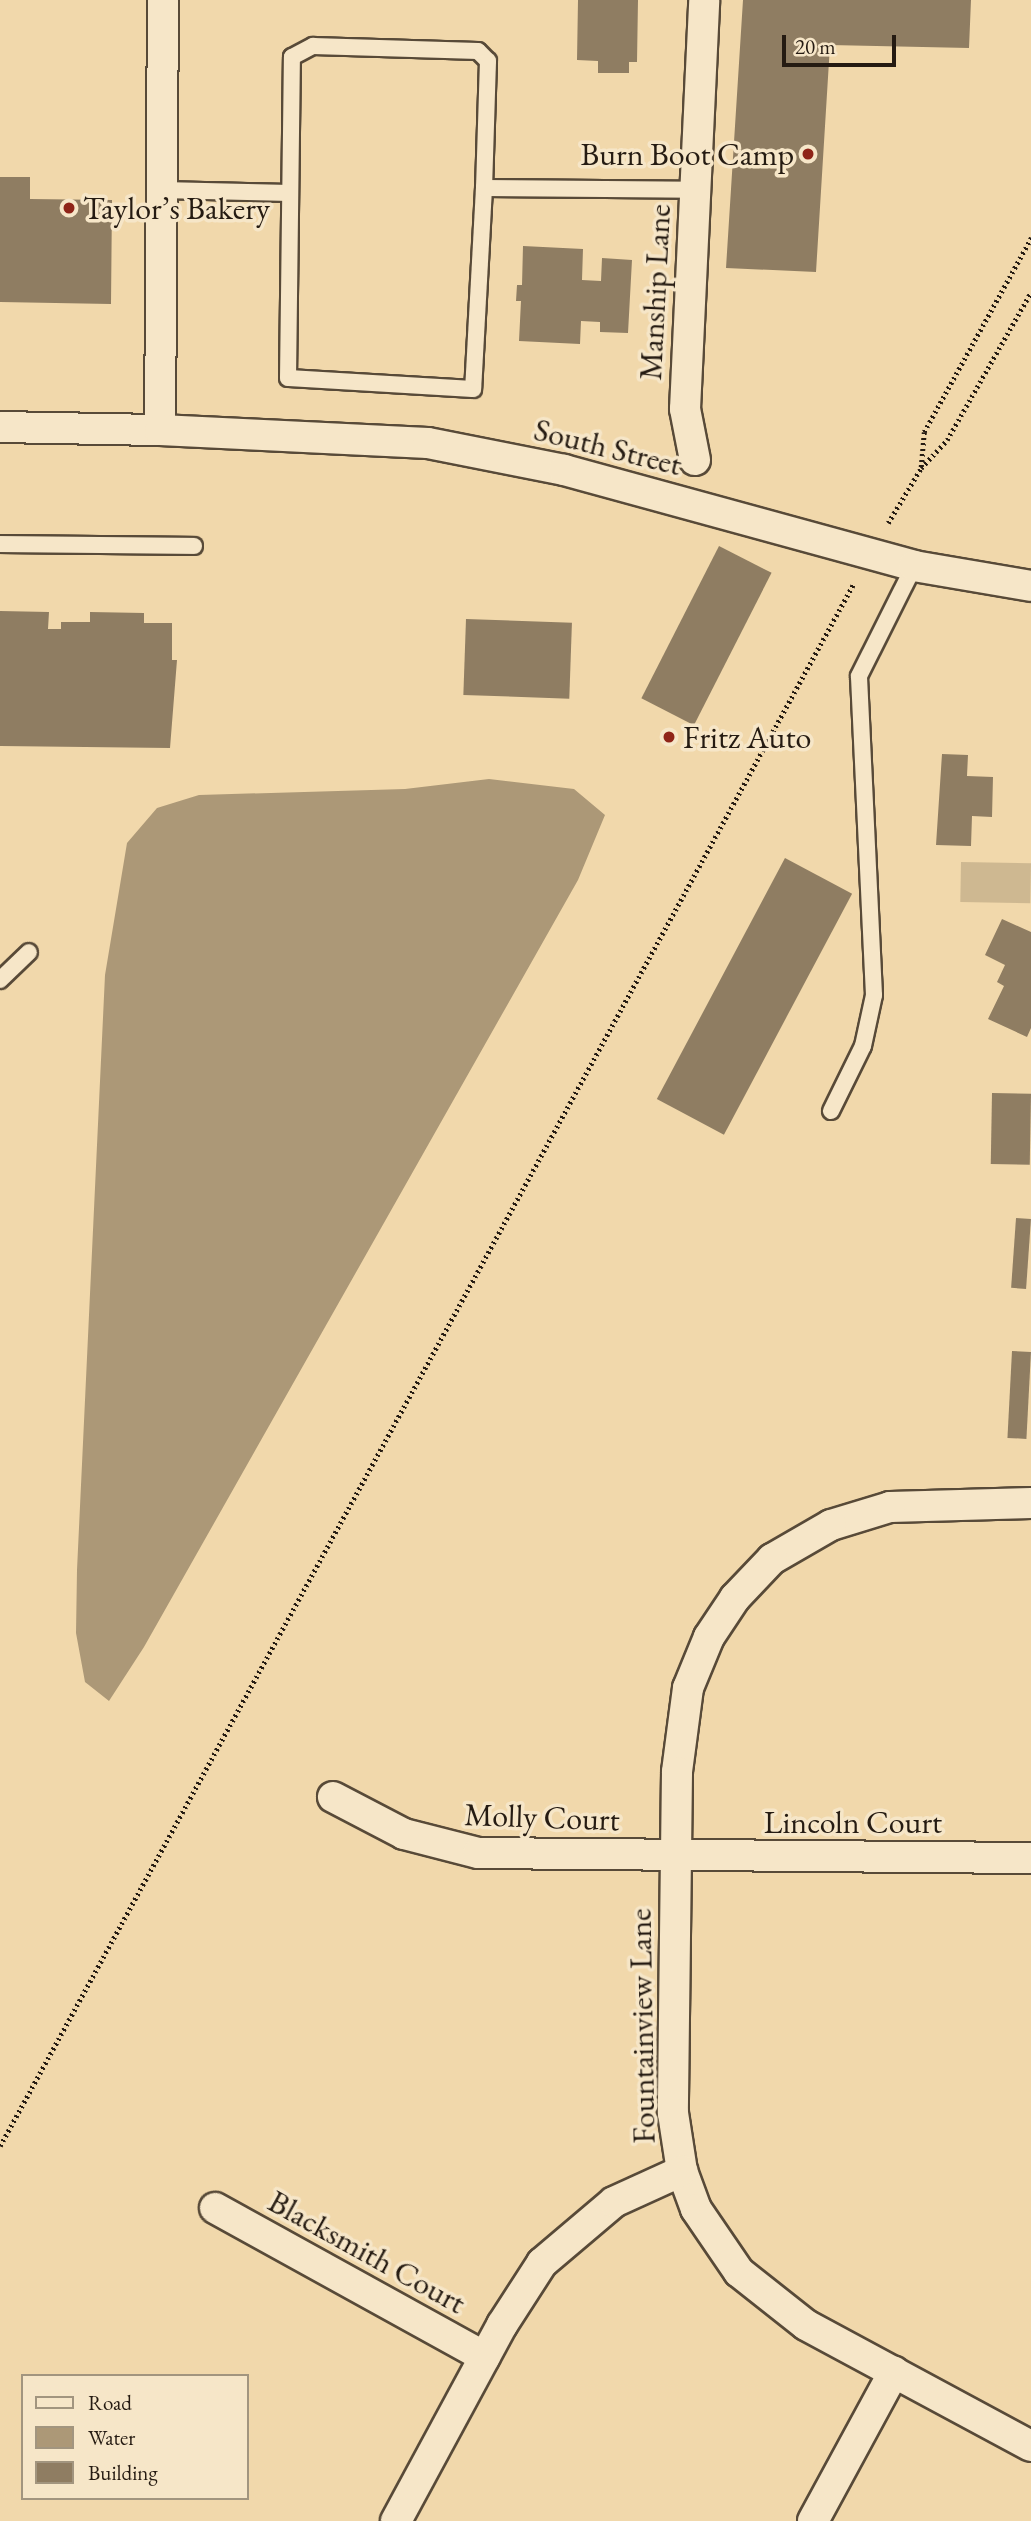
<!DOCTYPE html>
<html>
<head>
<meta charset="utf-8">
<style>
  body { margin:0 }
  #map { position:relative; width:1031px; height:2521px; overflow:hidden; background:#f1d8ab; font-family:"EB Garamond",serif }
  div>[style] { position:absolute }
  .green>* { inset:0; background:#ceb891; transform-origin:0 0 }
  .water>* { inset:0; background:#ac9877 }
  .building>* { inset:0; background:#8f7d62; transform-origin:0 0 }
  .path>* { height:4.5px; margin-top:-2.25px; transform-origin:0; background:repeating-linear-gradient(90deg,#251b12 0 2px,transparent 0 5.5px) }
  .roads { filter:drop-shadow(2px 0 #584a38) drop-shadow(-2px 0 #584a38) drop-shadow(0 2px #584a38) drop-shadow(0 -2px #584a38) }
  .service>* { height:16px; margin:-8px; padding:0 8px; transform-origin:8px; border-radius:8px; background:#f6e6c8 }
  .minor>* { height:30px; margin:-15px; padding:0 15px; transform-origin:15px; border-radius:15px; background:#f6e6c8 }
  .dots>* { width:19px; height:19px; translate:-50% -50%; box-sizing:border-box; border:4px solid #f6e6c8; border-radius:50% }
  span { translate:-50% -50%; white-space:nowrap; text-align:center; line-height:1.15; -webkit-text-stroke:7px #f6e6c8; paint-order:stroke }
  .poi-label { font-size:32px; color:#251b12 }
  .right { translate:-100% -50%; text-align:right }
  .left { translate:0 -50%; text-align:left }
  .street-label { font-size:32px; color:#251b12 }
  .legend { position:absolute; left:21px; top:2374px; width:228px; height:126px; box-sizing:border-box; background:#f6e6c8; border:2px solid #a2957f; margin:0; padding:9px 12px; list-style:none; font-size:21px; color:#251b12 }
  .legend li { display:flex; align-items:center; gap:14px; height:35px }
  .legend b { width:35px; border:2px solid #a2957f }
  .scale { position:absolute; left:782px; top:35px; width:114px; height:32px; box-sizing:border-box; border:4px solid #251b12; border-top:0; padding-left:9px; font-size:21px; line-height:24px; white-space:nowrap; color:#251b12; -webkit-text-stroke:5px #f6e6c8; paint-order:stroke }
</style>
</head>
<body>
<div id="map">
  <div class="green">
    <div style="left:961px;top:862px;width:70px;height:40px;rotate:1deg"></div>
  </div>
  <div class="water">
    <div style="clip-path:polygon(489px 779px,574px 789px,605px 815px,578px 880px,144px 1647px,109px 1701px,85px 1682px,76px 1633px,77px 1570px,105px 975px,127px 843px,157px 808px,199px 795px,405px 789px)"></div>
  </div>
  <div class="building">
    <div style="clip-path:polygon(578px 0,638px 0,637px 62px,629px 62px,629px 73px,598px 73px,598px 61px,577px 60px)"></div>
    <div style="clip-path:polygon(743px 0,971px 0,969px 48px,830px 45px,816px 272px,726px 268px)"></div>
    <div style="clip-path:polygon(0 177px,30px 177px,30px 199px,112px 200px,111px 304px,0 302px)"></div>
    <div style="clip-path:polygon(523px 246px,583px 249px,582px 280px,601px 281px,602px 258px,632px 260px,628px 333px,600px 332px,600px 322px,581px 321px,580px 344px,519px 341px,521px 301px,516px 301px,517px 285px,522px 285px)"></div>
    <div style="left:719px;top:546px;width:59px;height:171px;rotate:27deg"></div>
    <div style="clip-path:polygon(0 611px,49px 612px,48px 629px,61px 629px,61px 622px,90px 622px,90px 612px,144px 613px,144px 623px,172px 623px,172px 660px,177px 660px,170px 748px,0 746px)"></div>
    <div style="left:466px;top:619px;width:106px;height:76px;rotate:2deg"></div>
    <div style="clip-path:polygon(942px 754px,968px 755px,967px 776px,993px 777px,992px 817px,972px 816px,971px 846px,936px 845px)"></div>
    <div style="left:785px;top:858px;width:76px;height:273px;rotate:28deg"></div>
    <div style="clip-path:polygon(1002px 919px,1031px 932px,1031px 1028px,1027px 1037px,988px 1019px,1004px 986px,997px 982px,1005px 965px,985px 955px)"></div>
    <div style="left:992px;top:1093px;width:39px;height:71px;rotate:1deg"></div>
    <div style="left:1016px;top:1218px;width:15px;height:70px;rotate:4deg"></div>
    <div style="left:1012px;top:1351px;width:19px;height:87px;rotate:3deg"></div>
  </div>
  <div class="path">
    <div style="left:921px;top:467px;width:35px;rotate:-85deg"></div>
    <div style="left:924px;top:432px;width:222px;rotate:-61.1deg"></div>
    <div style="left:888px;top:523px;width:64px;rotate:-59deg"></div>
    <div style="left:921px;top:468px;width:38px;rotate:-47deg"></div>
    <div style="left:947px;top:440px;width:170px;rotate:-60.4deg"></div>
    <div style="left:0;top:2146px;width:1779px;rotate:-61.35deg"></div>
  </div>
  <div class="roads">
    <div class="service">
      <div style="left:484px;top:188px;width:201px;rotate:93.1deg"></div>
      <div style="left:473px;top:389px;width:185px;rotate:-176.6deg"></div>
      <div style="left:288px;top:378px;width:321px;rotate:-89.3deg"></div>
      <div style="left:292px;top:57px;width:24px;rotate:-28deg"></div>
      <div style="left:313px;top:46px;width:165px;rotate:1.7deg"></div>
      <div style="left:478px;top:51px;width:14px;rotate:45deg"></div>
      <div style="left:488px;top:61px;width:127px;rotate:91.8deg"></div>
      <div style="left:484px;top:188px;width:210px;rotate:0.5deg"></div>
      <div style="left:162px;top:190px;width:128px;rotate:1.3deg"></div>
      <div style="left:0;top:544px;width:194px;rotate:0.6deg"></div>
      <div style="left:0;top:980px;width:40px;rotate:-44deg"></div>
      <div style="left:831px;top:1111px;width:72px;rotate:-63.8deg"></div>
      <div style="left:863px;top:1046px;width:52px;rotate:-77.8deg"></div>
      <div style="left:874px;top:995px;width:319px;rotate:-92.7deg"></div>
      <div style="left:859px;top:676px;width:123px;rotate:-63.4deg"></div>
    </div>
    <div class="minor">
      <div style="left:0;top:427px;width:160px;rotate:1.1deg"></div>
      <div style="left:160px;top:430px;width:430px;rotate:-89.6deg"></div>
      <div style="left:160px;top:430px;width:268px;rotate:2.8deg"></div>
      <div style="left:428px;top:443px;width:139px;rotate:11.2deg"></div>
      <div style="left:564px;top:470px;width:363px;rotate:15.3deg"></div>
      <div style="left:914px;top:566px;width:119px;rotate:9.7deg"></div>
      <div style="left:695px;top:460px;width:52px;rotate:-101.1deg"></div>
      <div style="left:685px;top:409px;width:409px;rotate:-87.3deg"></div>
      <div style="left:1031px;top:1503px;width:141px;rotate:178.4deg"></div>
      <div style="left:890px;top:1507px;width:62px;rotate:163deg"></div>
      <div style="left:831px;top:1525px;width:68px;rotate:150deg"></div>
      <div style="left:772px;top:1559px;width:54px;rotate:133.5deg"></div>
      <div style="left:735px;top:1598px;width:47px;rotate:123.7deg"></div>
      <div style="left:709px;top:1637px;width:55px;rotate:112.4deg"></div>
      <div style="left:688px;top:1688px;width:85px;rotate:97.5deg"></div>
      <div style="left:677px;top:1772px;width:341px;rotate:90.7deg"></div>
      <div style="left:673px;top:2113px;width:59px;rotate:81.2deg"></div>
      <div style="left:682px;top:2171px;width:40px;rotate:69.8deg"></div>
      <div style="left:696px;top:2209px;width:76px;rotate:55.7deg"></div>
      <div style="left:739px;top:2272px;width:85px;rotate:38.3deg"></div>
      <div style="left:806px;top:2325px;width:255px;rotate:28.3deg"></div>
      <div style="left:333px;top:1797px;width:80px;rotate:27.5deg"></div>
      <div style="left:404px;top:1834px;width:76px;rotate:14.4deg"></div>
      <div style="left:478px;top:1853px;width:553px;rotate:0.52deg"></div>
      <div style="left:215px;top:2208px;width:308px;rotate:28.9deg"></div>
      <div style="left:396px;top:2521px;width:223px;rotate:-61.6deg"></div>
      <div style="left:502px;top:2325px;width:74px;rotate:-57.2deg"></div>
      <div style="left:542px;top:2263px;width:94px;rotate:-40.3deg"></div>
      <div style="left:614px;top:2202px;width:75px;rotate:-24.5deg"></div>
      <div style="left:813px;top:2521px;width:170px;rotate:-61.5deg"></div>
    </div>
  </div>
  <div class="dots">
    <div style="left:808px;top:154px;background:#8f2418"></div>
    <div style="left:69px;top:208px;background:#8f2418"></div>
    <div style="left:669px;top:737px;background:#8f2418"></div>
  </div>
  <div class="poi-label">
    <span class="right" style="left:794px;top:154px">Burn Boot Camp</span>
    <span class="left" style="left:83px;top:208px">Taylor’s Bakery</span>
    <span class="left" style="left:683px;top:737px">Fritz Auto</span>
  </div>
  <div class="street-label">
    <span style="left:655px;top:292px;rotate:-87deg">Manship Lane</span>
    <span style="left:608px;top:447px;rotate:14deg">South Street</span>
    <span style="left:542px;top:1817px;rotate:2deg">Molly Court</span>
    <span style="left:853px;top:1822px">Lincoln Court</span>
    <span style="left:642px;top:2026px;rotate:-91deg">Fountainview Lane</span>
    <span style="left:367px;top:2252px;rotate:29deg">Blacksmith Court</span>
  </div>
  <ul class="legend">
  <li><b style="height:9px;background:#f6e6c8"></b>Road</li>
  <li><b style="height:19px;background:#ac9877"></b>Water</li>
  <li><b style="height:19px;background:#8f7d62"></b>Building</li>
  </ul>
  <div class="scale">20 m</div>
</div>
</body>
</html>
